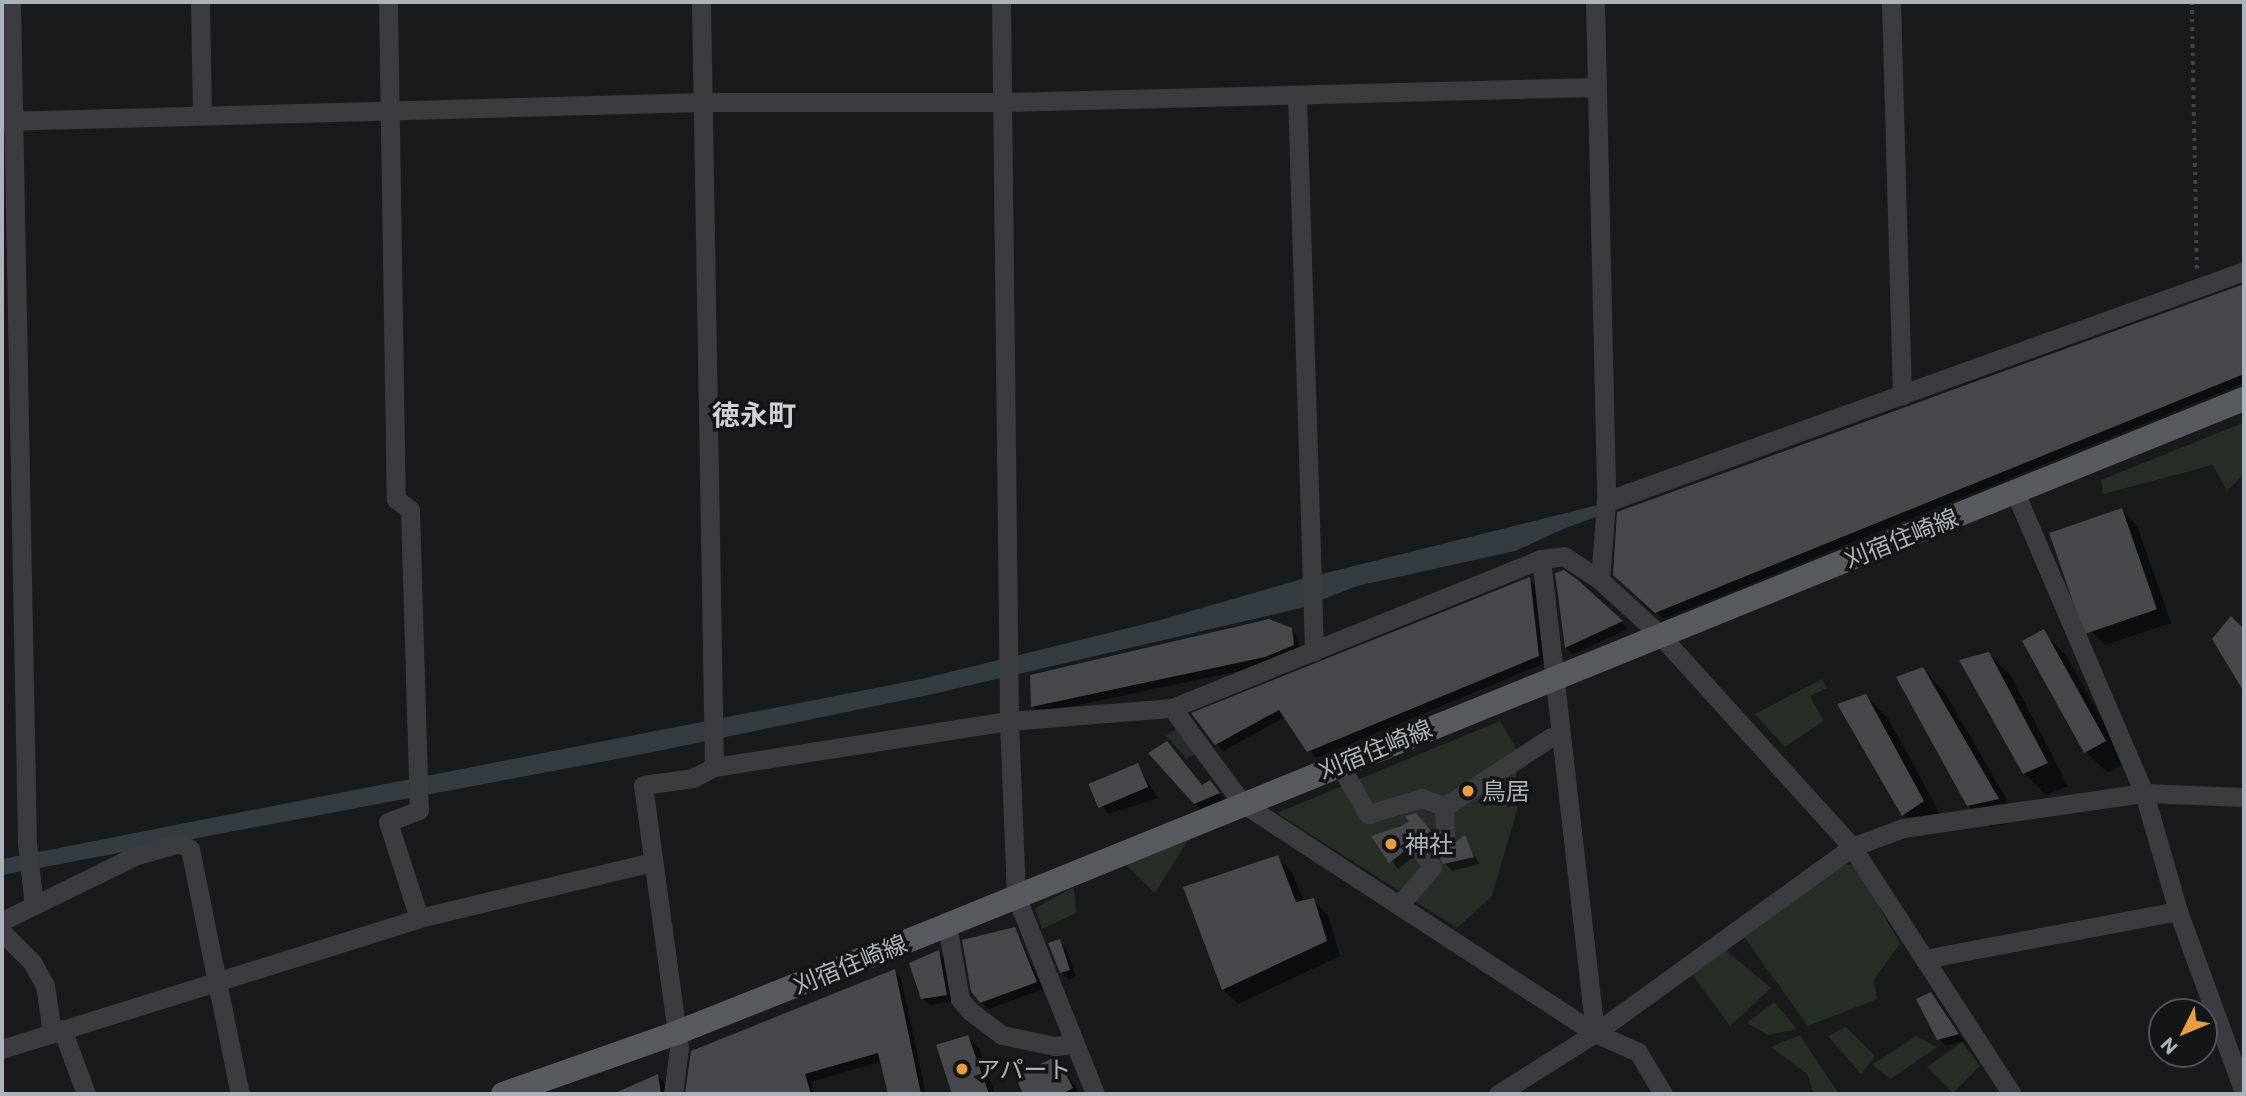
<!DOCTYPE html>
<html>
<head>
<meta charset="utf-8">
<style>
  body { margin:0 }
  #map { position:relative; width:2246px; height:1096px; overflow:hidden; background:#191a1b; font-family:Commissioner,"Noto Sans JP",sans-serif }
  div>[style] { position:absolute }
  .green>* { inset:0; background:#262e26 }
  .water>* { inset:0; background:#323c41 }
  .shadow>* { inset:0; background:#0007 }
  .building>* { inset:0; background:#47484b; transform-origin:0 0 }
  .path>* { height:3.5px; margin-top:-1.75px; transform-origin:0; background:repeating-linear-gradient(90deg,#414347 0 3.5px,transparent 0 8.5px) }
  .minor>* { height:19px; margin:-9.5px; padding:0 9.5px; transform-origin:9.5px; border-radius:9.5px; background:#3b3c40 }
  .major>* { height:24px; margin:-12px; padding:0 12px; transform-origin:12px; border-radius:12px; background:#575a5f }
  .dots>* { width:19px; height:19px; translate:-50% -50%; box-sizing:border-box; border:4px solid #141517; border-radius:50% }
  span { translate:-50% -50%; white-space:nowrap; text-align:center; line-height:1.15; -webkit-text-stroke:7px #141517; paint-order:stroke }
  .street-label { font-size:24px; color:#adb3ba }
  .poi-label { font-size:24px; color:#adb3ba }
  .left { translate:0 -50%; text-align:left }
  .quarter-label { font-size:28px; color:#ced1d6; font-weight:700 }
  .frame { position:absolute; inset:0; border:4px solid #adb3ba; pointer-events:none }
  .north { position:absolute; left:2148px; top:998px; width:70px; height:70px; box-sizing:border-box; background:#141517; border:2px solid #515458; border-radius:50%; rotate:227deg; font-size:19px; font-weight:700; line-height:28px; text-align:center; color:#adb3ba }
  .north::after { content:''; display:block; margin:auto; width:24px; height:32px; background:#e79c46; clip-path:polygon(50% 0,100% 100%,50% 72%,0 100%) }
</style>
</head>
<body>
<div id="map">
  <div class="green">
    <div style="clip-path:polygon(2243px 423px,2244px 474px,2227px 491px,2213px 465px,2103px 494px,2101px 480px)"></div>
    <div style="clip-path:polygon(1822px 679px,1827px 688px,1810px 696px,1824px 721px,1785px 747px,1755px 714px)"></div>
    <div style="clip-path:polygon(1500px 721px,1516px 748px,1517px 810px,1492px 896px,1457px 928px,1277px 813px)"></div>
    <div style="clip-path:polygon(1180px 728px,1199px 752px,1187px 759px,1165px 735px)"></div>
    <div style="clip-path:polygon(1188px 840px,1155px 893px,1126px 865px)"></div>
    <div style="clip-path:polygon(1835px 864px,1856px 865px,1900px 944px,1874px 979px,1877px 999px,1808px 1026px,1742px 934px)"></div>
    <div style="clip-path:polygon(1074px 887px,1076px 913px,1042px 929px,1035px 908px)"></div>
    <div style="clip-path:polygon(1723px 948px,1771px 988px,1730px 1026px,1691px 973px)"></div>
    <div style="clip-path:polygon(1774px 1002px,1797px 1029px,1768px 1035px,1747px 1023px)"></div>
    <div style="clip-path:polygon(1846px 1027px,1875px 1056px,1861px 1074px,1828px 1036px)"></div>
    <div style="clip-path:polygon(1800px 1035px,1839px 1094px,1814px 1094px,1807px 1074px,1771px 1047px)"></div>
    <div style="clip-path:polygon(1916px 1036px,1937px 1047px,1891px 1079px,1872px 1065px)"></div>
    <div style="clip-path:polygon(1962px 1042px,1980px 1066px,1953px 1093px,1927px 1067px)"></div>
  </div>
  <div class="water">
    <div style="clip-path:polygon(2155px 313px,1563px 529px,1515px 551px,1357px 586px,1301px 608px,924px 696px,648px 753px,2px 875px,2px 859px,921px 679px,1153px 622px,1306px 578px,1598px 505px)"></div>
  </div>
  <div class="shadow">
    <div style="clip-path:polygon(2244px 285px,2244px 383px,1664px 619px,1622px 582px,1619px 513px)"></div>
    <div style="clip-path:polygon(2122px 510px,2137px 525px,2171px 623px,2105px 645px,2090px 630px)"></div>
    <div style="clip-path:polygon(1563px 572px,1622px 622px,1628px 629px,1573px 654px,1566px 648px,1557px 574px)"></div>
    <div style="clip-path:polygon(1529px 579px,1536px 586px,1545px 663px,1316px 758px,1285px 717px,1223px 751px,1194px 714px)"></div>
    <div style="clip-path:polygon(1291px 629px,1298px 637px,1300px 652px,1273px 664px,1040px 713px,1033px 706px)"></div>
    <div style="clip-path:polygon(2043px 632px,2065px 654px,2127px 763px,2108px 773px,2086px 752px)"></div>
    <div style="clip-path:polygon(1989px 654px,2011px 676px,2068px 786px,2046px 795px,2024px 773px)"></div>
    <div style="clip-path:polygon(1922px 669px,1944px 691px,2019px 821px,1990px 827px,1968px 805px)"></div>
    <div style="clip-path:polygon(1866px 696px,1888px 718px,1945px 823px,1926px 836px,1904px 815px)"></div>
    <div style="clip-path:polygon(1137px 765px,1158px 798px,1109px 814px,1098px 803px)"></div>
    <div style="clip-path:polygon(1203px 786px,1215px 788px,1224px 799px,1201px 809px,1195px 803px)"></div>
    <div style="clip-path:polygon(1411px 821px,1423px 822px,1437px 838px,1398px 869px,1374px 837px)"></div>
    <div style="clip-path:polygon(1464px 838px,1480px 864px,1452px 871px,1445px 863px)"></div>
    <div style="clip-path:polygon(1277px 857px,1292px 872px,1304px 902px,1313px 900px,1328px 915px,1340px 956px,1238px 1004px,1223px 989px)"></div>
    <div style="clip-path:polygon(1015px 929px,1043px 989px,989px 1009px,981px 1002px)"></div>
    <div style="clip-path:polygon(1059px 941px,1066px 948px,1076px 977px,1069px 980px,1062px 972px)"></div>
    <div style="clip-path:polygon(939px 953px,946px 959px,953px 1001px,930px 1005px,922px 998px)"></div>
    <div style="clip-path:polygon(894px 971px,901px 978px,926px 1094px,890px 1094px,882px 1061px,811px 1082px,815px 1094px,689px 1094px,693px 1053px)"></div>
    <div style="clip-path:polygon(1931px 994px,1938px 1001px,1964px 1041px,1946px 1046px,1939px 1039px)"></div>
    <div style="clip-path:polygon(968px 1037px,979px 1048px,995px 1094px,954px 1094px,938px 1046px)"></div>
    <div style="clip-path:polygon(1058px 1060px,1080px 1094px,1025px 1094px,1017px 1077px)"></div>
    <div style="clip-path:polygon(658px 1076px,673px 1094px,618px 1094px)"></div>
  </div>
  <div class="building">
    <div style="clip-path:polygon(2244px 284px,2244px 374px,1655px 613px,1613px 575px,1617px 512px)"></div>
    <div style="left:2122px;top:508px;width:107px;height:77px;rotate:71deg"></div>
    <div style="clip-path:polygon(1564px 570px,1579px 581px,1623px 621px,1565px 648px,1555px 573px)"></div>
    <div style="clip-path:polygon(1530px 577px,1539px 656px,1307px 752px,1279px 710px,1215px 745px,1191px 713px)"></div>
    <div style="clip-path:polygon(2231px 616px,2244px 629px,2244px 692px,2212px 639px)"></div>
    <div style="clip-path:polygon(1269px 619px,1292px 628px,1294px 645px,1265px 657px,1031px 707px,1030px 675px)"></div>
    <div style="left:2044px;top:629px;width:128px;height:25px;rotate:61deg"></div>
    <div style="clip-path:polygon(1989px 652px,2048px 763px,2023px 774px,1959px 660px)"></div>
    <div style="clip-path:polygon(1923px 667px,1999px 799px,1967px 806px,1896px 677px)"></div>
    <div style="clip-path:polygon(1866px 694px,1924px 801px,1902px 816px,1837px 704px)"></div>
    <div style="clip-path:polygon(1167px 741px,1202px 785px,1210px 780px,1220px 793px,1194px 804px,1148px 753px)"></div>
    <div style="left:1138px;top:763px;width:26px;height:54px;rotate:67deg"></div>
    <div style="clip-path:polygon(1416px 813px,1431px 831px,1389px 863px,1371px 836px,1401px 826px,1409px 821px,1405px 816px)"></div>
    <div style="clip-path:polygon(1465px 835px,1474px 857px,1443px 864px,1438px 854px)"></div>
    <div style="clip-path:polygon(1278px 855px,1296px 902px,1314px 898px,1327px 941px,1222px 990px,1183px 887px)"></div>
    <div style="clip-path:polygon(1015px 927px,1037px 982px,980px 1003px,971px 991px,962px 940px)"></div>
    <div style="clip-path:polygon(1060px 939px,1070px 970px,1060px 973px,1048px 943px)"></div>
    <div style="clip-path:polygon(939px 950px,947px 995px,921px 999px,909px 963px)"></div>
    <div style="clip-path:polygon(895px 969px,921px 1094px,888px 1094px,878px 1053px,805px 1074px,811px 1094px,685px 1094px,691px 1051px)"></div>
    <div style="clip-path:polygon(1931px 992px,1959px 1034px,1937px 1040px,1916px 999px)"></div>
    <div style="clip-path:polygon(968px 1035px,989px 1094px,952px 1094px,936px 1045px)"></div>
    <div style="clip-path:polygon(1053px 1058px,1058px 1058px,1073px 1088px,1062px 1094px,1023px 1094px,1015px 1076px)"></div>
    <div style="clip-path:polygon(658px 1074px,661px 1094px,613px 1094px)"></div>
  </div>
  <div class="path">
    <div style="left:2192px;top:2px;width:267px;rotate:88.9deg"></div>
  </div>
  <div class="minor">
    <div style="left:11px;top:2px;width:841px;rotate:88.91deg"></div>
    <div style="left:27px;top:843px;width:63px;rotate:83.7deg"></div>
    <div style="left:200px;top:2px;width:111px;rotate:89deg"></div>
    <div style="left:388px;top:2px;width:497px;rotate:89.1deg"></div>
    <div style="left:396px;top:499px;width:18px;rotate:38deg"></div>
    <div style="left:410px;top:510px;width:300px;rotate:88.3deg"></div>
    <div style="left:419px;top:810px;width:33px;rotate:159deg"></div>
    <div style="left:388px;top:822px;width:101px;rotate:72.1deg"></div>
    <div style="left:701px;top:2px;width:765px;rotate:89.03deg"></div>
    <div style="left:1001px;top:2px;width:719px;rotate:89.36deg"></div>
    <div style="left:1009px;top:721px;width:175px;rotate:87.7deg"></div>
    <div style="left:1016px;top:896px;width:213px;rotate:68.2deg"></div>
    <div style="left:1595px;top:2px;width:499px;rotate:88.7deg"></div>
    <div style="left:1606px;top:501px;width:79px;rotate:94.3deg"></div>
    <div style="left:1891px;top:2px;width:394px;rotate:88.4deg"></div>
    <div style="left:1297px;top:95px;width:557px;rotate:88.25deg"></div>
    <div style="left:2px;top:121px;width:701px;rotate:-1.55deg"></div>
    <div style="left:703px;top:102px;width:301px"></div>
    <div style="left:1004px;top:102px;width:592px;rotate:-1.45deg"></div>
    <div style="left:1606px;top:501px;width:678px;rotate:-19.82deg"></div>
    <div style="left:1541px;top:559px;width:477px;rotate:83.5deg"></div>
    <div style="left:1172px;top:708px;width:118px;rotate:53.6deg"></div>
    <div style="left:1242px;top:803px;width:421px;rotate:33.1deg"></div>
    <div style="left:1595px;top:1033px;width:47px;rotate:23.8deg"></div>
    <div style="left:1638px;top:1052px;width:49px;rotate:59.2deg"></div>
    <div style="left:1343px;top:771px;width:50px;rotate:59.8deg"></div>
    <div style="left:1368px;top:814px;width:56px;rotate:-16.5deg"></div>
    <div style="left:1422px;top:798px;width:25px;rotate:21deg"></div>
    <div style="left:1399px;top:905px;width:50px;rotate:-49deg"></div>
    <div style="left:1432px;top:867px;width:20px;rotate:-123deg"></div>
    <div style="left:1421px;top:850px;width:27px;rotate:-28deg"></div>
    <div style="left:1445px;top:837px;width:30px;rotate:-92deg"></div>
    <div style="left:1444px;top:807px;width:128px;rotate:-33.2deg"></div>
    <div style="left:2178px;top:911px;width:193px;rotate:70deg"></div>
    <div style="left:2px;top:921px;width:150px;rotate:-26.1deg"></div>
    <div style="left:137px;top:855px;width:45px;rotate:-15.6deg"></div>
    <div style="left:180px;top:843px;width:12px;rotate:31deg"></div>
    <div style="left:190px;top:849px;width:250px;rotate:78.5deg"></div>
    <div style="left:947px;top:925px;width:75px;rotate:80deg"></div>
    <div style="left:960px;top:999px;width:16px;rotate:50deg"></div>
    <div style="left:970px;top:1011px;width:40px;rotate:37deg"></div>
    <div style="left:1002px;top:1035px;width:54px;rotate:11.7deg"></div>
    <div style="left:1055px;top:1046px;width:19px;rotate:-6deg"></div>
    <div style="left:2px;top:932px;width:42px;rotate:45deg"></div>
    <div style="left:32px;top:962px;width:26px;rotate:61deg"></div>
    <div style="left:45px;top:985px;width:49px;rotate:81.7deg"></div>
    <div style="left:1924px;top:959px;width:258px;rotate:-10.7deg"></div>
    <div style="left:2178px;top:911px;width:123px;rotate:-106.1deg"></div>
    <div style="left:2144px;top:793px;width:327px;rotate:-113.2deg"></div>
    <div style="left:62px;top:1029px;width:69px;rotate:69.7deg"></div>
    <div style="left:2px;top:1049px;width:437px;rotate:-17.4deg"></div>
    <div style="left:419px;top:918px;width:240px;rotate:-13.5deg"></div>
    <div style="left:673px;top:1094px;width:46px;rotate:-82.6deg"></div>
    <div style="left:679px;top:1048px;width:265px;rotate:-97.8deg"></div>
    <div style="left:643px;top:785px;width:50px;rotate:-8deg"></div>
    <div style="left:693px;top:778px;width:24px;rotate:-28deg"></div>
    <div style="left:714px;top:767px;width:299px;rotate:-8.9deg"></div>
    <div style="left:1009px;top:721px;width:164px;rotate:-4.6deg"></div>
    <div style="left:1172px;top:708px;width:398px;rotate:-22deg"></div>
    <div style="left:1541px;top:559px;width:23px;rotate:-7deg"></div>
    <div style="left:1564px;top:556px;width:43px;rotate:33.7deg"></div>
    <div style="left:1600px;top:580px;width:81px;rotate:42.5deg"></div>
    <div style="left:1660px;top:635px;width:286px;rotate:47.8deg"></div>
    <div style="left:1852px;top:847px;width:294px;rotate:57.1deg"></div>
    <div style="left:1498px;top:1094px;width:115px;rotate:-32.2deg"></div>
    <div style="left:1595px;top:1033px;width:317px;rotate:-35.9deg"></div>
    <div style="left:1852px;top:847px;width:54px;rotate:-20.4deg"></div>
    <div style="left:1903px;top:828px;width:244px;rotate:-8.3deg"></div>
    <div style="left:2144px;top:793px;width:100px;rotate:2.3deg"></div>
  </div>
  <div class="major">
    <div style="left:503px;top:1094px;width:183px;rotate:-19.4deg"></div>
    <div style="left:676px;top:1033px;width:292px;rotate:-21.7deg"></div>
    <div style="left:947px;top:925px;width:1400px;rotate:-22.08deg"></div>
  </div>
  <div class="dots">
    <div style="left:1468px;top:791px;background:#e79c46"></div>
    <div style="left:1391px;top:844px;background:#e79c46"></div>
    <div style="left:962px;top:1069px;background:#e79c46"></div>
  </div>
  <div class="street-label">
    <span style="left:1901px;top:538px;rotate:-22deg">刈宿住崎線</span>
    <span style="left:1375px;top:749px;rotate:-22deg">刈宿住崎線</span>
    <span style="left:850px;top:964px;rotate:-22deg">刈宿住崎線</span>
  </div>
  <div class="poi-label">
    <span class="left" style="left:1482px;top:791px">鳥居</span>
    <span class="left" style="left:1405px;top:844px">神社</span>
    <span class="left" style="left:976px;top:1069px">アパート</span>
  </div>
  <div class="quarter-label">
    <span style="left:754px;top:414px">徳永町</span>
  </div>
  <div class="frame"></div>
  <div class="north">N</div>
</div>
</body>
</html>
